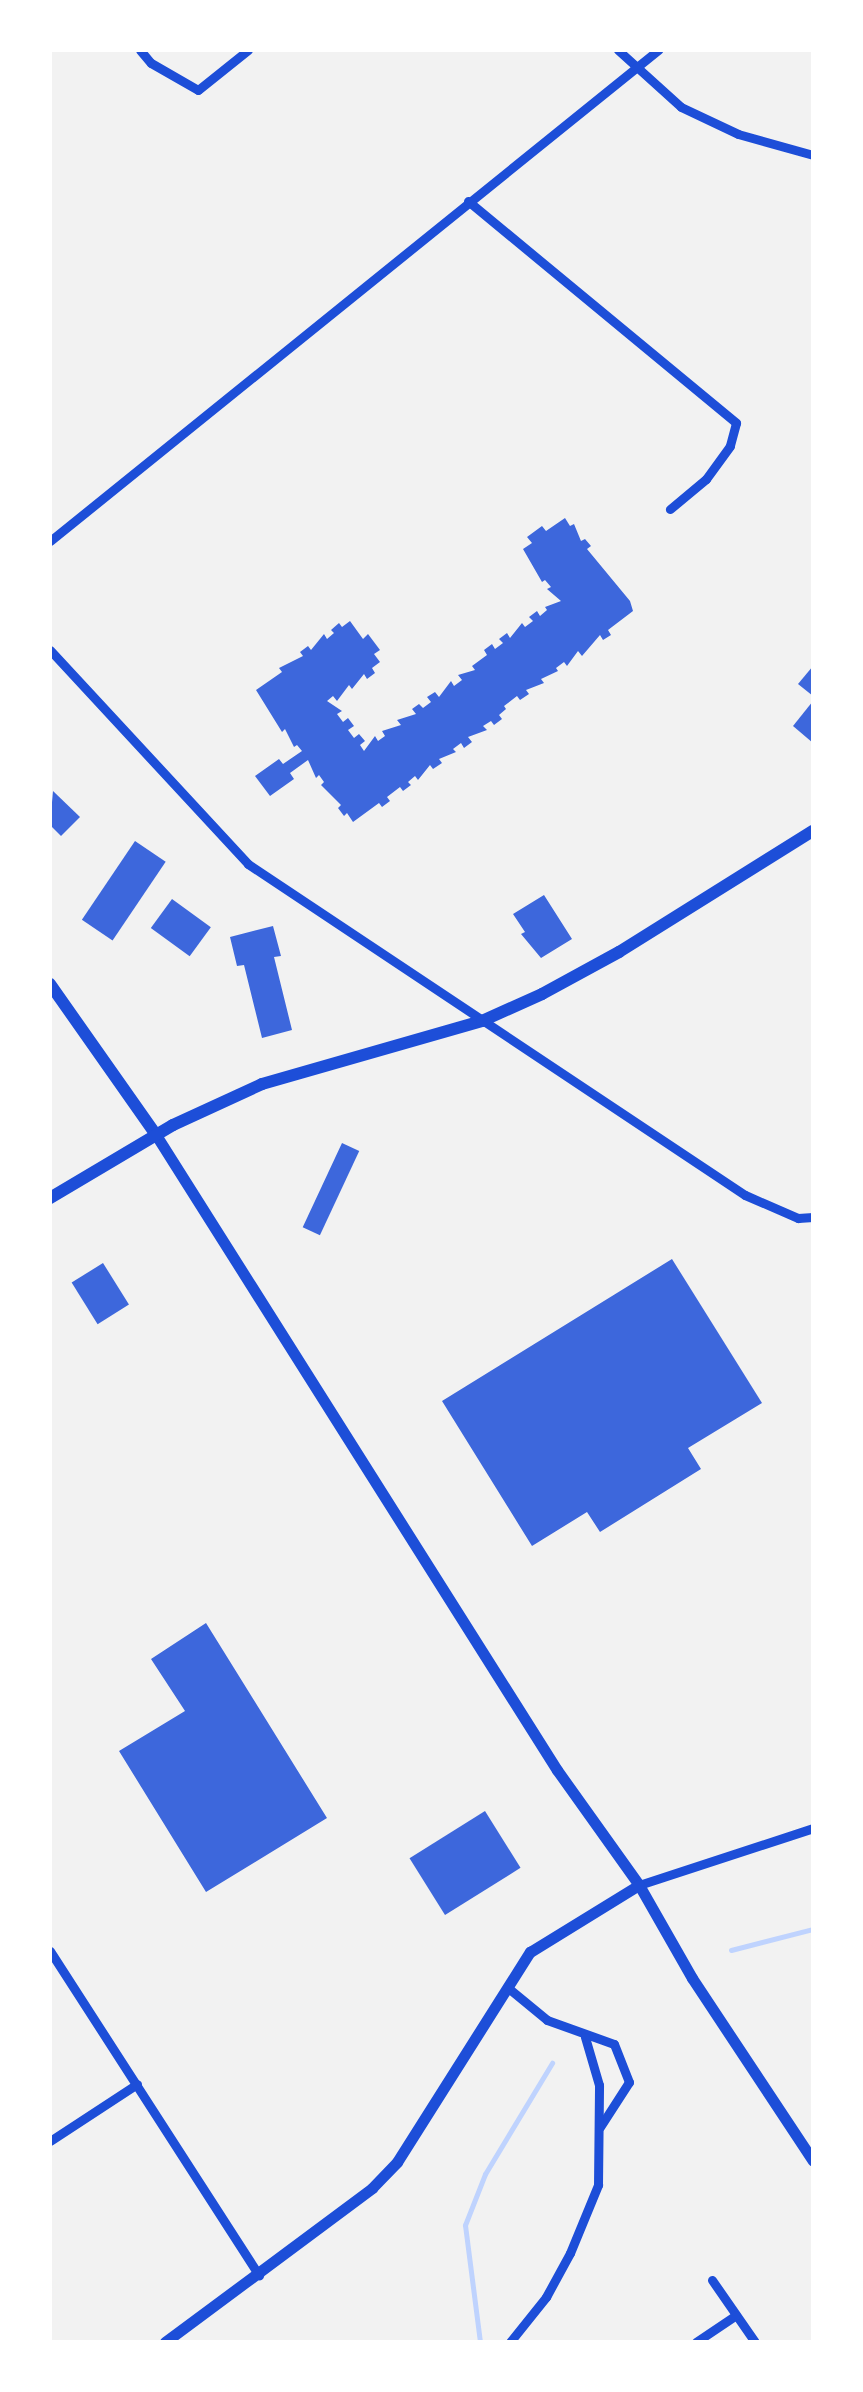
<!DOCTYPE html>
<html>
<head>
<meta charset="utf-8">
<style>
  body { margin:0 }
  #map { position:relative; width:863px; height:2392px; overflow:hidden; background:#f2f2f2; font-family:Helvetica,sans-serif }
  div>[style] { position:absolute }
  .stream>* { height:5px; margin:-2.5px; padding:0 2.5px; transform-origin:2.5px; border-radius:2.5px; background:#bfd3fe }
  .building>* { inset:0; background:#3d67dc; transform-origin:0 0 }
  .minor>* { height:9px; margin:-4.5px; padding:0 4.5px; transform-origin:4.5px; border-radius:4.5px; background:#1d4ed8 }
  .tertiary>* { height:11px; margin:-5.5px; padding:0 5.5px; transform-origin:5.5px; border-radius:5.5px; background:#1d4ed8 }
  .secondary>* { height:12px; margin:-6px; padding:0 6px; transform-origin:6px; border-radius:6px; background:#1d4ed8 }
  span { translate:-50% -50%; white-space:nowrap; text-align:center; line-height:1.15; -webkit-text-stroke:10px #fff; paint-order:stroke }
  .frame { position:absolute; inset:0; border:52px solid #fff; pointer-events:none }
</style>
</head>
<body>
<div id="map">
  <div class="stream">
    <div style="left:731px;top:1950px;width:85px;rotate:-14.4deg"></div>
    <div style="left:480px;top:2342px;width:118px;rotate:-97.3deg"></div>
    <div style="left:465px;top:2225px;width:55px;rotate:-68.6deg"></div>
    <div style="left:485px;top:2174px;width:130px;rotate:-58.9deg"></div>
  </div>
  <div class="building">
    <div style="clip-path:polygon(565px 518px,570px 526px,574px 524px,581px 541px,585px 539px,591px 546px,587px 549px,630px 601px,633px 611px,608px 630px,611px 635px,603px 640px,600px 635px,582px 656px,578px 651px,567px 666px,564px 662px,556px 668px,558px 671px,541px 679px,544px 683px,526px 690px,529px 694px,520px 700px,517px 696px,504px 706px,506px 709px,499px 715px,502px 719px,494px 725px,491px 721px,483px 726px,487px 730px,468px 737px,472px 742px,464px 748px,461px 743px,453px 749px,456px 752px,439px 759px,442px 763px,433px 769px,430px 765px,418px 780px,415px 776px,408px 782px,411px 785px,403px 791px,400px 787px,387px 797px,390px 801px,382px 807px,379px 803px,353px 822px,347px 813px,344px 816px,338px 808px,341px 805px,321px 785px,324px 782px,319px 775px,316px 778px,308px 760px,290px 773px,294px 779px,270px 796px,255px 776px,279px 759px,283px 764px,302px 751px,297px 745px,294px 747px,285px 729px,282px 732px,256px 690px,282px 672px,279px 668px,303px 656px,300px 652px,308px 646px,311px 650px,324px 634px,327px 639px,334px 633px,331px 630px,339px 623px,342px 627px,350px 621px,363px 639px,368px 634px,380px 650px,374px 654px,380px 662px,372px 668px,375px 673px,367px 679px,364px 674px,352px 689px,349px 685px,337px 701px,333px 696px,327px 701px,342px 711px,337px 714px,343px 722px,348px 718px,354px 726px,348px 730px,354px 738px,359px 734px,365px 741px,360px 745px,364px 751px,375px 736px,378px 741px,385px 736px,382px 731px,401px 725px,397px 720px,416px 714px,412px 709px,419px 704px,423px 708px,431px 702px,427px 697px,435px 692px,439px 697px,451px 681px,454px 686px,462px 680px,458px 675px,475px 670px,472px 666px,487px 655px,484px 650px,492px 644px,495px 649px,503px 643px,499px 639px,507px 633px,510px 638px,522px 623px,525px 627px,533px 621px,529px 617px,537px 611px,540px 616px,547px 610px,545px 607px,561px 601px,547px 589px,551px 587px,545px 580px,542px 582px,523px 549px,532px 543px,527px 537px,542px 526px,546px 531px)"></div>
    <div style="clip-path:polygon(813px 666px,813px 696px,798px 684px)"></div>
    <div style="clip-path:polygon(813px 701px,813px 743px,793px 726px)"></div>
    <div style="clip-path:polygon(53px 791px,80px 817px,61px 836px,50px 825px)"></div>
    <div style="left:135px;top:841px;width:37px;height:95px;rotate:34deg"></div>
    <div style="clip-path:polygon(544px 895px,572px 939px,541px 958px,521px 934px,525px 932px,513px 914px)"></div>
    <div style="left:172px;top:899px;width:48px;height:36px;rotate:36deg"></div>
    <div style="clip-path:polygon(273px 926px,281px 956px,274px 957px,292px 1030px,262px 1038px,244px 965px,237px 966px,230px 937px)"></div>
    <div style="left:342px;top:1143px;width:19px;height:93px;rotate:25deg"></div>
    <div style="clip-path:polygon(672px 1259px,762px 1403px,688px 1448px,701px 1469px,600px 1532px,587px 1512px,532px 1546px,442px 1401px)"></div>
    <div style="left:103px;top:1263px;width:49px;height:37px;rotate:58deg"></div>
    <div style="clip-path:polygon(206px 1623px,327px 1818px,206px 1892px,119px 1751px,185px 1711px,151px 1659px)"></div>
    <div style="left:485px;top:1811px;width:67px;height:89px;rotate:58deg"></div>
  </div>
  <div class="minor">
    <div style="left:140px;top:50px;width:17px;rotate:50deg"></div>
    <div style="left:151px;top:63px;width:54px;rotate:29.9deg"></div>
    <div style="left:198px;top:90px;width:64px;rotate:-38.7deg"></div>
    <div style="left:618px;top:50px;width:85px;rotate:42.1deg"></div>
    <div style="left:681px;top:107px;width:63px;rotate:25.3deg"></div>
    <div style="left:738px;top:134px;width:78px;rotate:15.6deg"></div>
    <div style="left:468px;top:201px;width:348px;rotate:39.6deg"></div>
    <div style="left:736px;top:423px;width:24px;rotate:105deg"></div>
    <div style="left:730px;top:446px;width:41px;rotate:126deg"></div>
    <div style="left:706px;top:479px;width:47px;rotate:140.2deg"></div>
    <div style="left:50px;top:541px;width:782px;rotate:-38.92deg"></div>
    <div style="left:50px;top:650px;width:292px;rotate:47.2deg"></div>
    <div style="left:248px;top:864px;width:597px;rotate:33.66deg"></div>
    <div style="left:745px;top:1195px;width:58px;rotate:23.5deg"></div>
    <div style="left:798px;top:1218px;width:15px;rotate:-4deg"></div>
    <div style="left:639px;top:1885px;width:183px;rotate:-18.1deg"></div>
    <div style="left:50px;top:1951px;width:386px;rotate:57.2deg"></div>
    <div style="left:507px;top:1987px;width:52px;rotate:39.5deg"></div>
    <div style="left:547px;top:2020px;width:71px;rotate:19.7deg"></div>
    <div style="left:614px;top:2044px;width:41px;rotate:68.5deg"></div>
    <div style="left:629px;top:2082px;width:54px;rotate:122.8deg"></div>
    <div style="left:50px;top:2141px;width:104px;rotate:-33.2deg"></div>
    <div style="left:712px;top:2280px;width:75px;rotate:55.3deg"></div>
    <div style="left:510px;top:2342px;width:58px;rotate:-51.3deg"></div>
    <div style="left:546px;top:2297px;width:50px;rotate:-61.4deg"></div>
    <div style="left:570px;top:2253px;width:74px;rotate:-67.6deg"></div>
    <div style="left:598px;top:2185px;width:100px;rotate:-89.4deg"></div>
    <div style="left:599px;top:2085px;width:50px;rotate:-106.3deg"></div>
    <div style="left:696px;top:2342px;width:48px;rotate:-34deg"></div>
  </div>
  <div class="tertiary">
    <div style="left:156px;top:1135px;width:751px;rotate:57.73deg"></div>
    <div style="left:557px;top:1770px;width:141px;rotate:54.5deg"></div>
    <div style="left:639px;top:1885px;width:107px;rotate:60.3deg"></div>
    <div style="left:692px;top:1978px;width:219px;rotate:56.5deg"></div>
    <div style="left:165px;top:2342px;width:258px;rotate:-36.6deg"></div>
    <div style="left:372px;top:2188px;width:36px;rotate:-46deg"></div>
    <div style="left:397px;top:2162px;width:249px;rotate:-57.7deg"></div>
    <div style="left:530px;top:1952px;width:128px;rotate:-31.6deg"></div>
  </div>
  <div class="secondary">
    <div style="left:50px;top:984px;width:184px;rotate:54.9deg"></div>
    <div style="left:50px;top:1198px;width:143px;rotate:-30.7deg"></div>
    <div style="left:173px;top:1125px;width:98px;rotate:-24.7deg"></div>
    <div style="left:262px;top:1084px;width:229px;rotate:-16deg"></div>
    <div style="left:482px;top:1021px;width:66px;rotate:-24.2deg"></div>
    <div style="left:542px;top:994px;width:88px;rotate:-28.6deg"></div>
    <div style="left:619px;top:952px;width:229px;rotate:-32deg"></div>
  </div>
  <div class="frame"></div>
</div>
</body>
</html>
